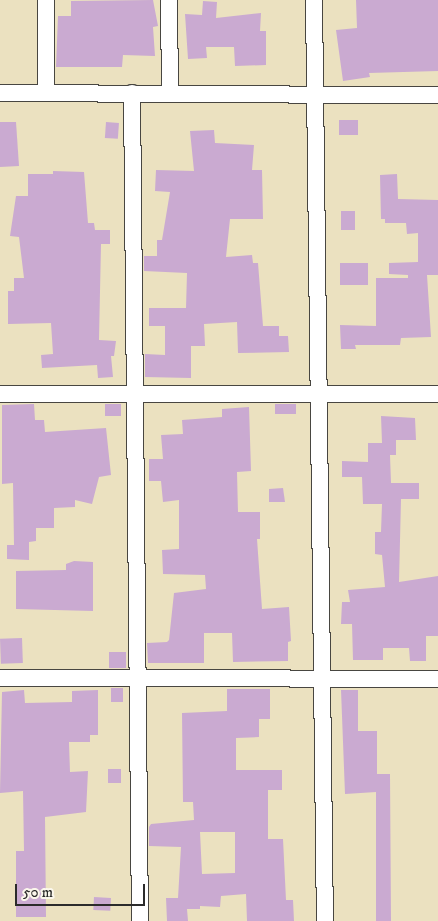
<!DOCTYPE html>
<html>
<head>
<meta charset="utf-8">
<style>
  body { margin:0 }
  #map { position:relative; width:438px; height:921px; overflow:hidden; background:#ebe1c0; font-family:"IM FELL DW Pica",serif }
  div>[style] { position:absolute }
  .building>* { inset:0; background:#caaad1; transform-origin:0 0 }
  .roads { filter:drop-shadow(1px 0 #484641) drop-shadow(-1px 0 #484641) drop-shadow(0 1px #484641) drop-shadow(0 -1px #484641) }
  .minor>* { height:16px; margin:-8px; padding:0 8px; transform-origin:8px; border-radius:8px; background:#fff }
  span { translate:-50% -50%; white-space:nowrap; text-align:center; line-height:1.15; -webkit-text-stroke:4px #fbf7ec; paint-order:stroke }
  .scale { position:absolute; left:15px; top:884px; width:130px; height:22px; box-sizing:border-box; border:2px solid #2b2b2b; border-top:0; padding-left:6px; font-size:15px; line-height:18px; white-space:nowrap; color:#2b2b2b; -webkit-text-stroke:4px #fbf7ec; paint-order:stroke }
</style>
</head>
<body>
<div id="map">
  <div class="building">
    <div style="clip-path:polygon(153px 0,158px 26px,153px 27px,155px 56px,123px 55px,122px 67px,56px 67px,58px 16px,71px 16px,71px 1px)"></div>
    <div style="clip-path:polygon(356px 0,438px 0,438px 71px,369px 73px,370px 77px,343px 81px,336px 30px,357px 28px)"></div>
    <div style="clip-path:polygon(203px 1px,217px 2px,216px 18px,261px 13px,260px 31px,266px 31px,266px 65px,235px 66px,234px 47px,206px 47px,207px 58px,188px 59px,185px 14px,202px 15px)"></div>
    <div style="left:339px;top:120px;width:19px;height:15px"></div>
    <div style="clip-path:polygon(0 122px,16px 122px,19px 166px,0 167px)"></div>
    <div style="left:106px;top:122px;width:13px;height:16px;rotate:4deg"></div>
    <div style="clip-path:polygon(214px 130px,215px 143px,254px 145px,252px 170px,262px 170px,263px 219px,230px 219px,226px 257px,252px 255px,253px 263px,258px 263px,263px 326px,279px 326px,279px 336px,288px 336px,289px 352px,238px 353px,237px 322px,204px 324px,205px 346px,191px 346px,191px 378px,145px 377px,145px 354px,165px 355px,165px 326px,149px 326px,149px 308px,186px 308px,187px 273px,144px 271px,144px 256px,157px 256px,157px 240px,162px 240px,170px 192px,155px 191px,156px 170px,194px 171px,190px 131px)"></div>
    <div style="clip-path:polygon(53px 171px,84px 172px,88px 223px,94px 223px,95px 230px,110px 230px,110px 244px,101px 244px,99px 340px,116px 341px,114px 356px,111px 356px,113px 377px,98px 378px,97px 365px,42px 368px,41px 355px,53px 354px,51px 323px,8px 324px,8px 291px,14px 291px,14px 278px,24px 278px,19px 237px,10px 236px,16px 196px,28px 196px,28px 174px,53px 174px)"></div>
    <div style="clip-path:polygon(397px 174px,398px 199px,438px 200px,438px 275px,427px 275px,431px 337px,401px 338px,400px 345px,355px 345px,356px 349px,341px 349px,340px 325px,376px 326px,376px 278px,408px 278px,408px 275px,389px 274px,389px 263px,418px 262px,418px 233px,407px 234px,406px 223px,385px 223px,385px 219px,381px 219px,380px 175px)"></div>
    <div style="left:355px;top:211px;width:19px;height:14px;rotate:90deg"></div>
    <div style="left:340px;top:263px;width:28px;height:22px"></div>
    <div style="clip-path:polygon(34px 404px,35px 420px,44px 420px,45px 432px,106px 428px,111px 475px,99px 477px,92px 504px,75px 500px,75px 507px,54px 508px,54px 528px,36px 528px,36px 541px,29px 542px,29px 560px,7px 559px,7px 545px,14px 545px,13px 483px,2px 484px,2px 405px)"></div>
    <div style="left:105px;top:404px;width:16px;height:12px"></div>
    <div style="left:275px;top:404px;width:21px;height:10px"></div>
    <div style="clip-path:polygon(249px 407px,251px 471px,237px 472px,238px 512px,260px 512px,260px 539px,257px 539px,262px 609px,289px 607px,291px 641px,288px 642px,288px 661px,233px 662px,232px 633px,204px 633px,204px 663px,148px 663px,147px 643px,167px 642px,169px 640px,174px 593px,206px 589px,205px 575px,163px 574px,162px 550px,179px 549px,179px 500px,163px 502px,161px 481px,149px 481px,149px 459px,163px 459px,161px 435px,183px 434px,182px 420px,222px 417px,222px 409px)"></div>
    <div style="clip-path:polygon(381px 416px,415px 418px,416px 440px,396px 440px,396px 455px,390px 455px,391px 483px,419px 483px,419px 499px,401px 499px,399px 582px,438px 576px,438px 636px,426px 636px,426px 661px,410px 661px,409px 648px,383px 648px,383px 660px,353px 660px,352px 624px,341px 624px,342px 602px,350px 602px,348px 590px,385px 587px,382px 555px,375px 554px,375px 532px,381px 532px,382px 504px,363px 504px,362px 477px,342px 477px,342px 461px,368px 462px,368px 443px,382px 443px)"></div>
    <div style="clip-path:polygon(283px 488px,285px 502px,269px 502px,269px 489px)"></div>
    <div style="clip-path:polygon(74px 561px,93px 562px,93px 611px,16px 609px,16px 571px,66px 570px,66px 564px)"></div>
    <div style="left:22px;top:638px;width:25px;height:22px;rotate:88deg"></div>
    <div style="left:109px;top:652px;width:17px;height:16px"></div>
    <div style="left:111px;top:688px;width:12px;height:14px"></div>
    <div style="clip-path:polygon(evenodd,227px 689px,270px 689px,270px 719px,259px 719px,259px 737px,236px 738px,236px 770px,282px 770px,282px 790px,268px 790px,268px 839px,283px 839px,286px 900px,293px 900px,294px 921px,247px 921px,246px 894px,221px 896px,220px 907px,200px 906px,200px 909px,187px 909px,188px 921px,167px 921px,166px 898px,178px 898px,181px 847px,149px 846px,149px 827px,151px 824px,194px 820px,193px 802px,183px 802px,182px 713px,227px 711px,227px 689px,200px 832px,235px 832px,235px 873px,202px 874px,200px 832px)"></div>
    <div style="clip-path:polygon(24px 690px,25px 703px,72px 702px,72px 691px,98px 690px,98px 735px,90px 735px,90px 742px,69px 742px,70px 772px,88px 771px,86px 812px,45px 817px,46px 917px,16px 917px,16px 851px,24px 851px,23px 791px,0 793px,2px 692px)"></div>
    <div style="clip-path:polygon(341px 690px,358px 690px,358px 731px,377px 731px,377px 774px,390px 774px,391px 921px,376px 921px,376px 792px,345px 794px)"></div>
    <div style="left:121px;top:769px;width:14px;height:13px;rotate:90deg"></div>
    <div style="left:94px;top:897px;width:17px;height:13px;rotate:3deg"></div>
  </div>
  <div class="roads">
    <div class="minor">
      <div style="left:46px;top:0;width:93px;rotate:90deg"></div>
      <div style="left:169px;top:0;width:93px;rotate:89.4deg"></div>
      <div style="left:314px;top:0;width:921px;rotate:89.32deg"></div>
      <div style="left:0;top:93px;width:438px;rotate:0.3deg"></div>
      <div style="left:132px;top:93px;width:828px;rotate:89.45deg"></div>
      <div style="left:0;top:394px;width:438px"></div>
      <div style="left:0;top:678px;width:438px;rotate:0.1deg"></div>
    </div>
  </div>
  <div class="scale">50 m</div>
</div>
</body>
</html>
